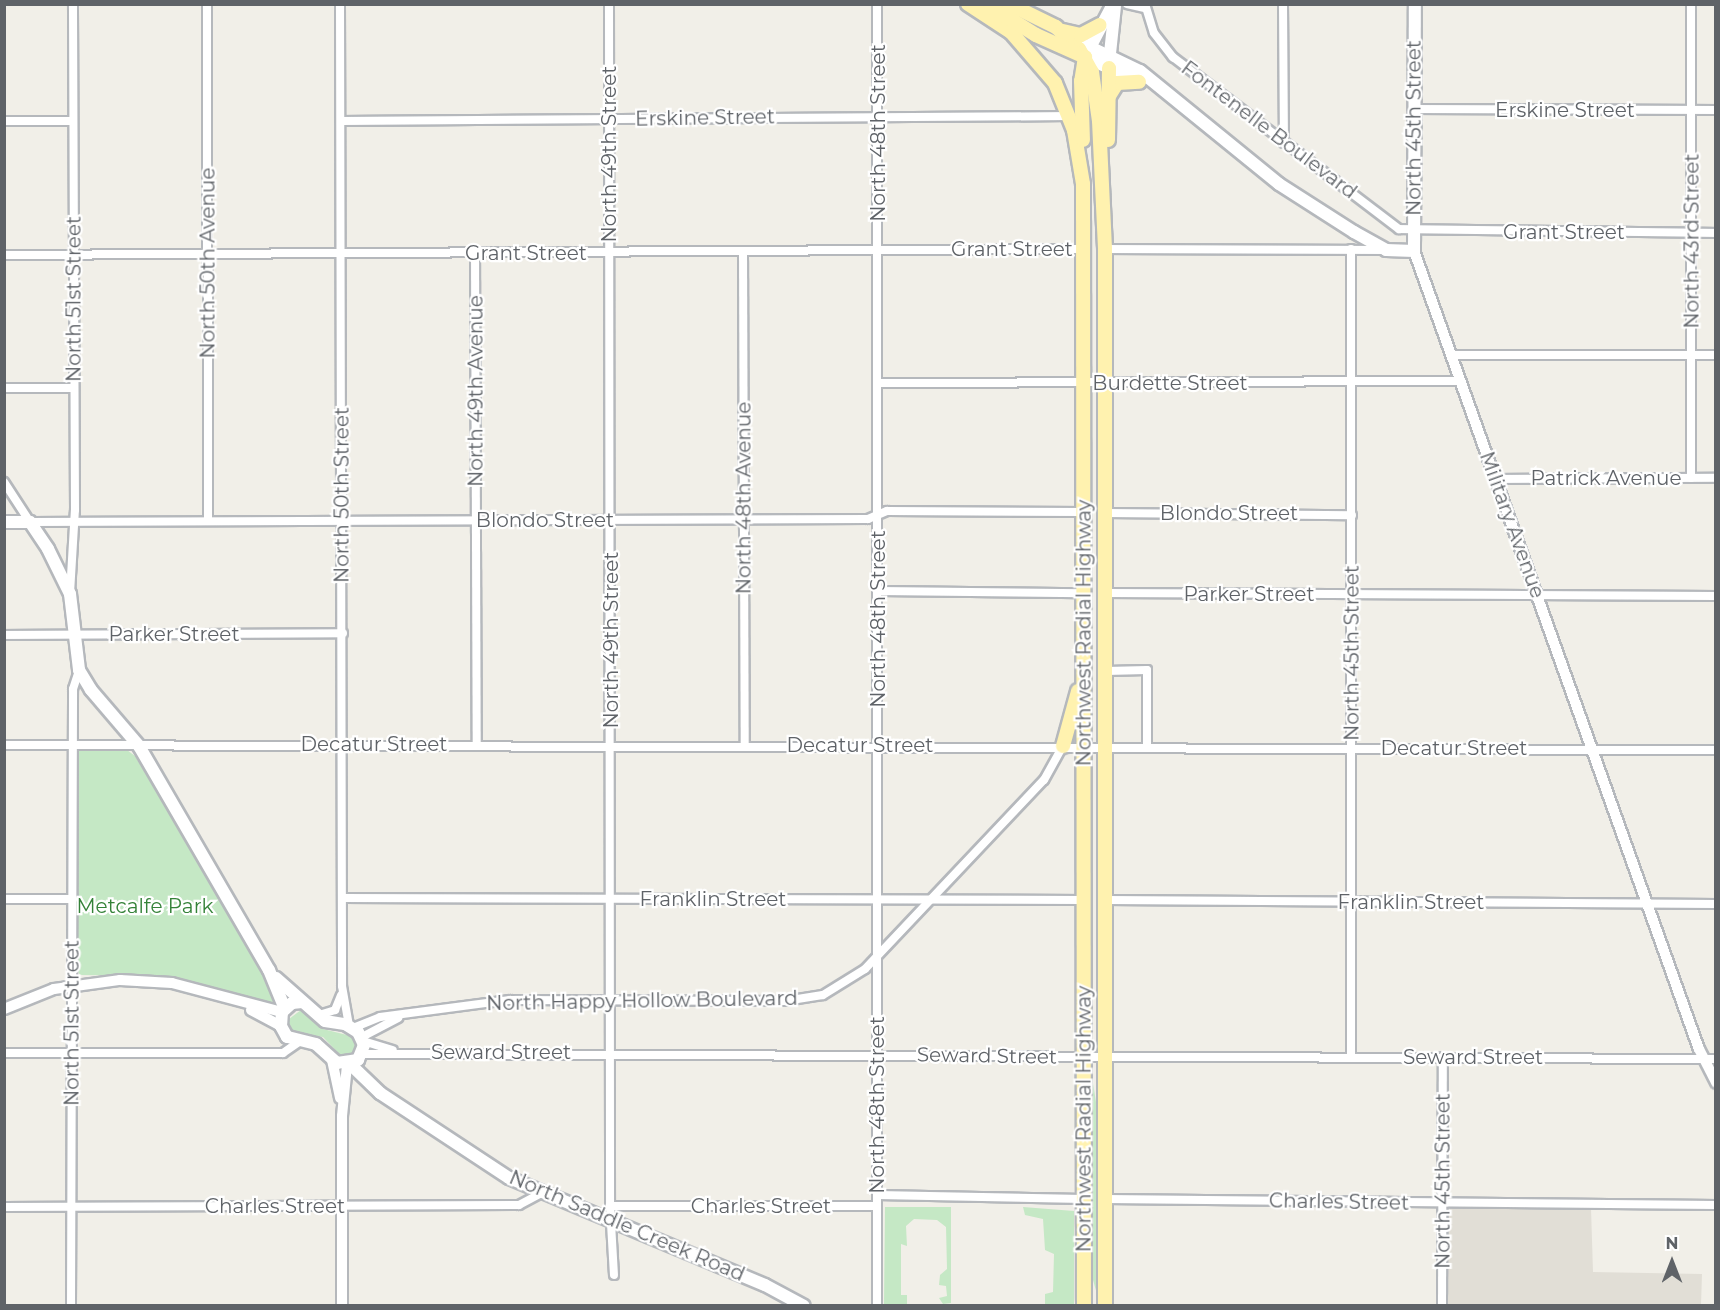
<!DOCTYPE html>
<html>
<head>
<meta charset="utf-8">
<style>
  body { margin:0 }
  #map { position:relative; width:1720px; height:1310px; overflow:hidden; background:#f1efe8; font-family:Montserrat,sans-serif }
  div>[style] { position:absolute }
  .education>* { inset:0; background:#e1ded6 }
  .green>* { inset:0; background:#c5e8c5 }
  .roads { filter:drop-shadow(2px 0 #b5b8bc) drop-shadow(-2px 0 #b5b8bc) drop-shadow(0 2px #b5b8bc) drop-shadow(0 -2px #b5b8bc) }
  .minor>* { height:8px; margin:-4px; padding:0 4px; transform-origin:4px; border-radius:4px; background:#fff }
  .tertiary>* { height:10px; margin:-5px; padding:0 5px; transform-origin:5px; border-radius:5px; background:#fff }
  .secondary>* { height:12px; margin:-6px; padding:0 6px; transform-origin:6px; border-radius:6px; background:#fff }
  .primary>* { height:14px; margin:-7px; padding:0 7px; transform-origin:7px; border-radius:7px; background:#fff2af }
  span { translate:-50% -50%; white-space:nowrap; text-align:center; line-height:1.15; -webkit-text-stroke:4.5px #fff; paint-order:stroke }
  .street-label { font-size:20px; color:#5f6368 }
  .park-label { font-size:20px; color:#348238 }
  .frame { position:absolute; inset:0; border:6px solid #5f6368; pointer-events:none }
  .north { position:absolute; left:1642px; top:1232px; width:60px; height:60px; -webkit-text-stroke:4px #fff; paint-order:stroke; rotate:0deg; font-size:16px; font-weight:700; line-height:24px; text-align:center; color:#5f6368 }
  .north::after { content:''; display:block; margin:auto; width:21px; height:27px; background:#5f6368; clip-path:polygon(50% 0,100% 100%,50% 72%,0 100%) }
</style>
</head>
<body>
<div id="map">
  <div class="education">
    <div style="clip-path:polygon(1451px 1207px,1591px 1208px,1593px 1272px,1702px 1274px,1701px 1305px,1447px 1306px,1447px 1213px)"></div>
  </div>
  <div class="green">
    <div style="clip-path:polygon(78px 749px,127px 750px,135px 756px,277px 993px,281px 1003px,275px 1008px,168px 976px,80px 975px,77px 970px)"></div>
    <div style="clip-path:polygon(301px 1010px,309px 1013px,323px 1029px,355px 1037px,358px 1047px,354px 1055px,342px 1057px,323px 1037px,295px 1034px,289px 1029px,289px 1019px)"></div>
    <div style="clip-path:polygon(1091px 1070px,1098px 1115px,1097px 1294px,1091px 1273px)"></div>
    <div style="clip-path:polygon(885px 1207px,951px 1207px,951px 1303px,943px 1304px,939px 1298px,947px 1296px,946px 1286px,939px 1285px,940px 1275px,947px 1269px,946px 1227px,937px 1220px,914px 1219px,906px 1226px,907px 1246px,901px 1244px,901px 1295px,907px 1295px,907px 1305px,884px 1305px)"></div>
    <div style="clip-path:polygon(1023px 1207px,1074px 1211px,1074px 1305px,1045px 1305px,1045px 1294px,1053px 1292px,1054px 1254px,1045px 1250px,1043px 1219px,1025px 1215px)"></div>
  </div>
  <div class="roads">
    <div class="minor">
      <div style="left:207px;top:4px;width:517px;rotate:89.89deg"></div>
      <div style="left:340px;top:4px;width:982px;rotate:89.88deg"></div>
      <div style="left:342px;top:986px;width:40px;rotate:80deg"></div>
      <div style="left:609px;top:4px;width:1202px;rotate:89.95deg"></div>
      <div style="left:610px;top:1206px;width:69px;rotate:86.7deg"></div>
      <div style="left:1127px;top:4px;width:18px;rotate:13deg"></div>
      <div style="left:1145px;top:4px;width:30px;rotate:73deg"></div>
      <div style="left:1154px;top:33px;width:31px;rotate:52deg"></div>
      <div style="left:1173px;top:57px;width:284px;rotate:37.3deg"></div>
      <div style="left:1399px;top:229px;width:317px;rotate:0.7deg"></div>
      <div style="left:1283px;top:4px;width:139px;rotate:89.6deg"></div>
      <div style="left:1691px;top:4px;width:474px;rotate:90deg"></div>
      <div style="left:1415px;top:109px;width:301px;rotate:0.2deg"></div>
      <div style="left:4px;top:121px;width:69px"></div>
      <div style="left:341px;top:121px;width:729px;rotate:-0.39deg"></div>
      <div style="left:1105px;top:249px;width:278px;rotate:0.2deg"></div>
      <div style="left:743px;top:251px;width:494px;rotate:89.8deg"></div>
      <div style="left:475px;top:253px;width:491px;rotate:89.8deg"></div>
      <div style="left:4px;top:255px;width:1079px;rotate:-0.32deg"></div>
      <div style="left:1452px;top:355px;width:264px"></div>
      <div style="left:878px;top:383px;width:583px;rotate:-0.2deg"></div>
      <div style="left:4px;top:388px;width:70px"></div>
      <div style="left:1496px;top:479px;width:220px;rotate:-0.3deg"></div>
      <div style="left:4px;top:482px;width:48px;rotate:57deg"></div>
      <div style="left:30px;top:522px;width:838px;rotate:-0.21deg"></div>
      <div style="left:868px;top:519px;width:21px;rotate:-23deg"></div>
      <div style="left:887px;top:511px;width:196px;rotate:0.3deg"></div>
      <div style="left:1106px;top:513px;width:246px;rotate:0.5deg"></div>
      <div style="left:879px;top:591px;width:205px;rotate:0.6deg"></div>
      <div style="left:70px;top:593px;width:83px;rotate:-86.6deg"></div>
      <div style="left:75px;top:510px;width:506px;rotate:-90.23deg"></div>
      <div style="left:1106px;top:593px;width:610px;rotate:0.28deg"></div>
      <div style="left:4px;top:635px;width:339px;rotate:-0.3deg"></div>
      <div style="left:1106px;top:671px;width:41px;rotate:-1.4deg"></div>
      <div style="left:1147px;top:670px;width:76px;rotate:90deg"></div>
      <div style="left:4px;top:745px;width:1712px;rotate:0.17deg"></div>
      <div style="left:342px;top:898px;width:742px;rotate:0.15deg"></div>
      <div style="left:4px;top:899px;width:69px"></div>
      <div style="left:1107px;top:900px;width:609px;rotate:0.38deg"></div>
      <div style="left:319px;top:1015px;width:17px;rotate:-17deg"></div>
      <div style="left:335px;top:1010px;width:16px;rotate:-68deg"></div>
      <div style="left:353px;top:1028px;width:29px;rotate:-22deg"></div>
      <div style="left:380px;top:1017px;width:131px;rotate:-7.5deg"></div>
      <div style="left:510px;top:1000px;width:275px;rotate:0.2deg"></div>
      <div style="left:785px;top:1001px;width:38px;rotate:-9deg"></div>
      <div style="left:823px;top:995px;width:49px;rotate:-31.8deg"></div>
      <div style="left:865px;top:969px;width:260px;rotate:-46.6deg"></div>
      <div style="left:1044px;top:780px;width:39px;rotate:-61deg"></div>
      <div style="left:362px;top:1037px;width:41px;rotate:-27.8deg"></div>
      <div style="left:363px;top:1041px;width:31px;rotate:17deg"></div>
      <div style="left:4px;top:1053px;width:279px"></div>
      <div style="left:283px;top:1053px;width:19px;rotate:-35deg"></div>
      <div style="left:362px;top:1054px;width:1354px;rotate:0.21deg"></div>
      <div style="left:1351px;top:1056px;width:807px;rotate:-90deg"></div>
      <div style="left:877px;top:1195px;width:207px;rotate:1.1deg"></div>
      <div style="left:1106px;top:1199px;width:610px;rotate:0.56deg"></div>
      <div style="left:610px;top:1206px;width:267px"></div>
      <div style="left:4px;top:1207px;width:515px;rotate:-0.22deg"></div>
      <div style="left:519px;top:1205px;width:26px;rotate:-28deg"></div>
      <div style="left:71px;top:1306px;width:617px;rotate:-89.81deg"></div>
      <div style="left:73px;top:689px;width:20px;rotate:-72deg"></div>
      <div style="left:877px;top:1306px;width:1302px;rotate:-90deg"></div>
      <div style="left:1442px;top:1306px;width:249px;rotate:-89.8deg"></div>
    </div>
    <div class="tertiary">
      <div style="left:1414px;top:251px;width:847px;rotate:70.35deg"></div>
      <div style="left:1699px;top:1049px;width:38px;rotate:63deg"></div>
      <div style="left:4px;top:1009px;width:54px;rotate:-21.8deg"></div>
      <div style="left:54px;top:989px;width:67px;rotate:-7.8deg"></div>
      <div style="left:120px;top:980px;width:52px;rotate:3.3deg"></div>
      <div style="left:172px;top:983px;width:114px;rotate:14.8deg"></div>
      <div style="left:251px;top:1010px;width:34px;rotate:28deg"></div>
      <div style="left:332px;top:1060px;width:39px;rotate:78deg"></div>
      <div style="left:342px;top:1306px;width:190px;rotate:-90deg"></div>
      <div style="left:342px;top:1116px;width:51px;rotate:-84.4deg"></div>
    </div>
    <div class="secondary">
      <div style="left:1113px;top:4px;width:60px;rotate:117.8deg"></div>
      <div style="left:1085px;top:57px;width:60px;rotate:24.4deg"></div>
      <div style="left:1071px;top:38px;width:76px;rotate:25.6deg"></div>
      <div style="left:1140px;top:71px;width:179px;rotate:39.1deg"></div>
      <div style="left:1279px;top:184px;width:89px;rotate:32.6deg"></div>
      <div style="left:1354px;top:232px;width:37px;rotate:29deg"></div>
      <div style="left:1386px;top:250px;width:28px;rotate:2deg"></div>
      <div style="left:1414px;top:251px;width:247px;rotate:-89.8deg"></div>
      <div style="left:1109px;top:63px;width:57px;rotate:-84deg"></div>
      <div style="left:4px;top:522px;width:26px"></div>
      <div style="left:30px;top:522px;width:32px;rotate:56deg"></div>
      <div style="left:48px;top:549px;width:50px;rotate:63.9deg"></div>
      <div style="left:70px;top:594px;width:77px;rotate:83.2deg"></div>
      <div style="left:79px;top:670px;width:23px;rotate:59deg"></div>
      <div style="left:91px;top:690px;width:74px;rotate:49.4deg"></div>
      <div style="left:139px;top:746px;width:259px;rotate:59.9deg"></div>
      <div style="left:269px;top:970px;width:42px;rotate:67.7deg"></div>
      <div style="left:276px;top:978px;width:65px;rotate:41.3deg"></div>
      <div style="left:325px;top:1021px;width:20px;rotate:9deg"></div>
      <div style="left:345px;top:1024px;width:15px;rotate:32deg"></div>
      <div style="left:358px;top:1032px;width:14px;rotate:65deg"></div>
      <div style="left:364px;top:1045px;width:16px;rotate:112deg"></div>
      <div style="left:358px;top:1060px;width:21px;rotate:172deg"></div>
      <div style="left:337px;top:1063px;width:28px;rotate:-138deg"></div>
      <div style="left:316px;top:1044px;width:30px;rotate:-166deg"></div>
      <div style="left:287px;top:1037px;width:13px;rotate:-119deg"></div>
      <div style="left:281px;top:1026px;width:14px;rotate:-86deg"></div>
      <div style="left:282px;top:1012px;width:13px;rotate:-42deg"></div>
      <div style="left:292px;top:1003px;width:10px;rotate:-6deg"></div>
      <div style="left:350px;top:1064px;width:42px;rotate:44deg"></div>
      <div style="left:380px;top:1093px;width:154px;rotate:33.4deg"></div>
      <div style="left:509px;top:1178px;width:277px;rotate:22.7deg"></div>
      <div style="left:765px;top:1285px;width:44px;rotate:28.3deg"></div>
    </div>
    <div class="primary">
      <div style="left:968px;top:4px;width:51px;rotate:33.1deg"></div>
      <div style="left:1011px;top:32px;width:67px;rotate:49.2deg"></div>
      <div style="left:1055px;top:83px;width:51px;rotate:68deg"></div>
      <div style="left:1074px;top:130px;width:55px;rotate:80.5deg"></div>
      <div style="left:1083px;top:184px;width:1122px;rotate:89.95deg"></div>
      <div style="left:1009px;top:4px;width:52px;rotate:26.1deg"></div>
      <div style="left:1056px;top:27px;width:32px;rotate:44deg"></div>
      <div style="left:1079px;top:49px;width:26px;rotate:61deg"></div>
      <div style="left:1092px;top:72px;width:49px;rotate:81.9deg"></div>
      <div style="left:1099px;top:121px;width:128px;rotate:87.3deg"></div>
      <div style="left:1105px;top:249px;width:1057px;rotate:90deg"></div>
      <div style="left:991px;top:7px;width:53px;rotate:31.9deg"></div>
      <div style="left:1036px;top:35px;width:54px;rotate:24.2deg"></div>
      <div style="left:1085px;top:57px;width:24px;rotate:99deg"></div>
      <div style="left:1081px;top:81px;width:59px;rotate:88.1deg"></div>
      <div style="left:1063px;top:31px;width:18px;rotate:13deg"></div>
      <div style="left:1081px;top:35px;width:21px;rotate:-28deg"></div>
      <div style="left:1109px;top:96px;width:15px;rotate:-58deg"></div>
      <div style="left:1117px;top:83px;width:22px;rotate:-3deg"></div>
      <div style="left:1108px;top:140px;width:72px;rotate:-89.2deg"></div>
      <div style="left:1063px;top:746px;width:57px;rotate:-74.7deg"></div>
    </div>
  </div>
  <div class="street-label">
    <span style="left:1565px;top:110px">Erskine Street</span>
    <span style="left:705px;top:118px;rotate:-1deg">Erskine Street</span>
    <span style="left:1414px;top:128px;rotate:-90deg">North 45th Street</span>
    <span style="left:1269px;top:130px;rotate:37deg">Fontenelle Boulevard</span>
    <span style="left:878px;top:133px;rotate:-90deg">North 48th Street</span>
    <span style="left:609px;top:154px;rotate:-90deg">North 49th Street</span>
    <span style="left:1564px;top:232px">Grant Street</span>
    <span style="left:1692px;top:241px;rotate:-90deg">North 43rd Street</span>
    <span style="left:1012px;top:249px">Grant Street</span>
    <span style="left:526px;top:253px">Grant Street</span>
    <span style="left:208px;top:263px;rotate:-90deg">North 50th Avenue</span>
    <span style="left:74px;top:299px;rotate:-90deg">North 51st Street</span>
    <span style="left:1170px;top:383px">Burdette Street</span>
    <span style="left:476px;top:391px;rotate:-90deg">North 49th Avenue</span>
    <span style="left:1606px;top:478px">Patrick Avenue</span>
    <span style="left:342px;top:495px;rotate:-90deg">North 50th Street</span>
    <span style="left:744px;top:498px;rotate:-90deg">North 48th Avenue</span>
    <span style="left:1229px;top:513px">Blondo Street</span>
    <span style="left:545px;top:520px">Blondo Street</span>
    <span style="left:1512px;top:525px;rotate:70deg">Military Avenue</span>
    <span style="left:1249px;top:594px">Parker Street</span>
    <span style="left:878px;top:619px;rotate:-90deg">North 48th Street</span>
    <span style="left:1084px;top:633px;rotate:-90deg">Northwest Radial Highway</span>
    <span style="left:174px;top:634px">Parker Street</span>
    <span style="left:611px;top:640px;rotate:-90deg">North 49th Street</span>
    <span style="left:1352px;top:653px;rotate:-90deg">North 45th Street</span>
    <span style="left:374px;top:744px">Decatur Street</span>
    <span style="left:860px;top:745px">Decatur Street</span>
    <span style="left:1454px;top:748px">Decatur Street</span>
    <span style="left:713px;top:899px">Franklin Street</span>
    <span style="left:1411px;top:902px">Franklin Street</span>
    <span style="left:642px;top:1001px;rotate:-1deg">North Happy Hollow Boulevard</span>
    <span style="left:72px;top:1023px;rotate:-90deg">North 51st Street</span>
    <span style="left:501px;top:1052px">Seward Street</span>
    <span style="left:987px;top:1056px;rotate:1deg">Seward Street</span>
    <span style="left:1473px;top:1057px">Seward Street</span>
    <span style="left:877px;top:1105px;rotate:-90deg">North 48th Street</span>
    <span style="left:1084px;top:1119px;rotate:-90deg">Northwest Radial Highway</span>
    <span style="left:1443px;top:1181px;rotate:-90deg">North 45th Street</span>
    <span style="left:1339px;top:1202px;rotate:1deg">Charles Street</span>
    <span style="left:275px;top:1206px">Charles Street</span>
    <span style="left:761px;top:1206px">Charles Street</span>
    <span style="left:627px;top:1226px;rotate:23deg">North Saddle Creek Road</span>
  </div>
  <div class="park-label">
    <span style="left:145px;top:906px">Metcalfe Park</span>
  </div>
  <div class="frame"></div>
  <div class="north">N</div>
</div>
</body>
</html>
